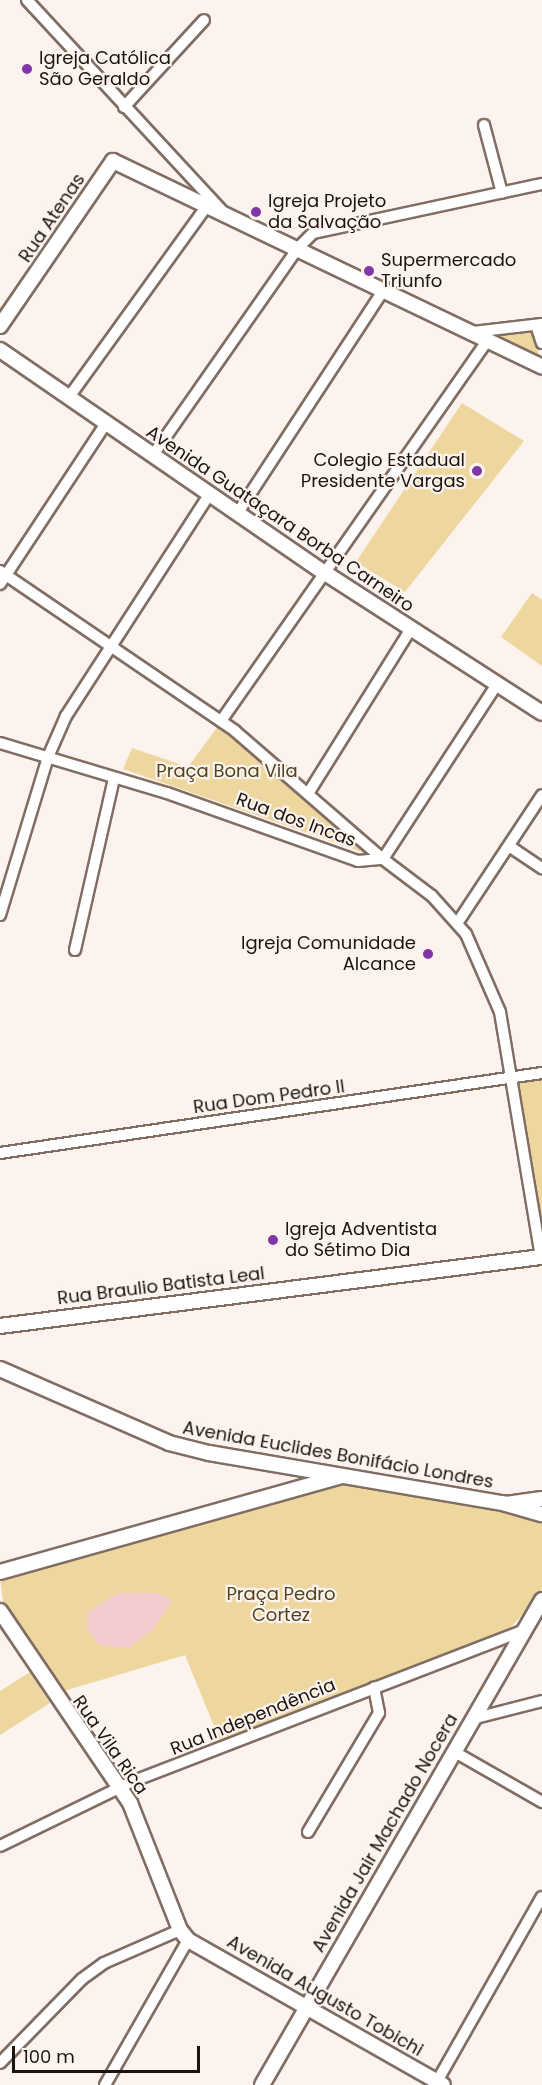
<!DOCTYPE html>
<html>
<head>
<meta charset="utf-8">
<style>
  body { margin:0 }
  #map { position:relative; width:542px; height:2085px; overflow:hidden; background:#fcf3ee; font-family:Poppins,sans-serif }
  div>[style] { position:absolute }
  .green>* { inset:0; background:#edd79f }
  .water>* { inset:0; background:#f4ccd0 }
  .roads { filter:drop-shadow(2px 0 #816e63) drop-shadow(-2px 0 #816e63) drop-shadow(0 2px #816e63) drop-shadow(0 -2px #816e63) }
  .minor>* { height:10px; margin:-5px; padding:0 5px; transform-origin:5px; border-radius:5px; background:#fff }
  .tertiary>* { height:14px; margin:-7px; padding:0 7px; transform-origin:7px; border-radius:7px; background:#fff }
  .dots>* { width:16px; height:16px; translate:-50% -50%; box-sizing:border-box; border:3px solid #fcf3ee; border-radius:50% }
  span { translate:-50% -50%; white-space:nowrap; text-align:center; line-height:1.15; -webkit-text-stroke:4.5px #fcf3ee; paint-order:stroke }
  .poi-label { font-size:18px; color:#1c1410 }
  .left { translate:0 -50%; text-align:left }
  .right { translate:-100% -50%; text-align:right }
  .street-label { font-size:18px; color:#1c1410 }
  .park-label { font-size:18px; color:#51431d }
  .scale { position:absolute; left:12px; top:2046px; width:188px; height:27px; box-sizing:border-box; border:3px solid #1c1410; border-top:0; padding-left:8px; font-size:18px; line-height:21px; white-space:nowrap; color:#1c1410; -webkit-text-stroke:4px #fcf3ee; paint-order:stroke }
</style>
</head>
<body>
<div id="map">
  <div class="green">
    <div style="clip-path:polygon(531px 330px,542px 363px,486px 334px)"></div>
    <div style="clip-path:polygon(462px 403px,524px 441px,405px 592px,356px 562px)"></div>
    <div style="clip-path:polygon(532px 593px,542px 600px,542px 666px,501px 637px)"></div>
    <div style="clip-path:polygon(219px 725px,258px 757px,371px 855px,123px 769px,132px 748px,188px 767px)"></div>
    <div style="clip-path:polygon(542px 1076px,542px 1213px,537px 1228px,516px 1079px)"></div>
    <div style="clip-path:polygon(336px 1481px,453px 1497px,542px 1520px,542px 1590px,539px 1597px,510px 1628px,220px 1741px,185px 1655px,64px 1691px,19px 1631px,3px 1601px,0 1578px)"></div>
    <div style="clip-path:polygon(30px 1672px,50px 1703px,0 1735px,0 1691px)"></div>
  </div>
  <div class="water">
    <div style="clip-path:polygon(118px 1593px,157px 1593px,172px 1600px,154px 1628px,129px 1648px,99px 1645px,87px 1629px,88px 1612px)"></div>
  </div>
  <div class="roads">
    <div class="minor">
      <div style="left:27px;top:0;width:289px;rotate:47.2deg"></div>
      <div style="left:124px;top:107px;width:118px;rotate:-47.4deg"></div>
      <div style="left:484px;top:125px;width:70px;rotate:75.2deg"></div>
      <div style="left:536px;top:325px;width:19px;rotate:72deg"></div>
      <div style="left:473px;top:332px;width:69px;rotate:-6.6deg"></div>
      <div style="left:69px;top:397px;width:234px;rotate:-54.2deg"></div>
      <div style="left:153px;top:455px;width:253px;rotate:-55deg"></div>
      <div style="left:298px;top:248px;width:21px;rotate:-45deg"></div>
      <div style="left:313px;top:233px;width:234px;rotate:-12.1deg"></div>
      <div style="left:239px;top:511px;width:267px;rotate:-56.8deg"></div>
      <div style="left:0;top:571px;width:284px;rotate:34.2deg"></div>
      <div style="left:235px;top:731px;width:196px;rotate:40.9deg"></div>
      <div style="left:383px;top:859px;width:209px;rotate:-56.9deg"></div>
      <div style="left:0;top:584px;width:193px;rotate:-56.6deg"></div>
      <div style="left:221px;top:721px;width:465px;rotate:-55deg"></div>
      <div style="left:0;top:743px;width:174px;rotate:16.7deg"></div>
      <div style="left:167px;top:793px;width:203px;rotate:19.6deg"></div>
      <div style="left:358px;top:861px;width:25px;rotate:-5deg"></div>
      <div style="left:383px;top:859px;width:61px;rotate:37.1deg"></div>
      <div style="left:432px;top:896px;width:51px;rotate:48.2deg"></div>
      <div style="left:466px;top:934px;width:85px;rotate:66.4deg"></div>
      <div style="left:500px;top:1012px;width:248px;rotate:80.5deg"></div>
      <div style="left:309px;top:792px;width:192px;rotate:-58deg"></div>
      <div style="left:509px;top:846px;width:40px;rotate:34deg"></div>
      <div style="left:0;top:915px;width:165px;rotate:-73.1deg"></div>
      <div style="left:48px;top:757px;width:45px;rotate:-66.3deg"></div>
      <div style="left:66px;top:716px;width:265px;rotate:-57.1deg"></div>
      <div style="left:458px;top:922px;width:152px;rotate:-56.5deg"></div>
      <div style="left:75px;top:950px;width:175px;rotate:-77.2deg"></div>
      <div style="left:0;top:1153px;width:548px;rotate:-8.4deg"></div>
      <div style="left:472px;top:1719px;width:72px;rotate:-14.4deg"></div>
      <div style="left:453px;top:1751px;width:103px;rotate:29.8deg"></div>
      <div style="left:308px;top:1832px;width:139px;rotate:-59.2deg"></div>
      <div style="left:379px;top:1713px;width:26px;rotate:-101deg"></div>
      <div style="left:0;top:1846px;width:146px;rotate:-26deg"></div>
      <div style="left:131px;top:1782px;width:420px;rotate:-21.1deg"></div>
      <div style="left:0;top:2063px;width:117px;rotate:-45.7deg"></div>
      <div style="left:82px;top:1979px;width:27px;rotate:-36deg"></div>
      <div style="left:104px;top:1963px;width:83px;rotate:-23.5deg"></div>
      <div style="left:105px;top:2085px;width:167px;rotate:-60.2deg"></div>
      <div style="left:435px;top:2085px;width:216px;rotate:-60.4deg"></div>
    </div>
    <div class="tertiary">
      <div style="left:0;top:326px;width:200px;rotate:-55.6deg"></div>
      <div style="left:113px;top:161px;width:476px;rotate:25.6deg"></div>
      <div style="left:0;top:350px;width:394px;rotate:34.5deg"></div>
      <div style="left:325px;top:573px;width:258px;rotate:32.8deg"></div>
      <div style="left:0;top:1326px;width:545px;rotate:-7.27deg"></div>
      <div style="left:0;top:1369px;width:184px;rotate:23.6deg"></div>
      <div style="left:169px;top:1443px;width:41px;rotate:14deg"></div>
      <div style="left:209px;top:1453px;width:301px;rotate:9.7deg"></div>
      <div style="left:506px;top:1504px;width:37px;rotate:16deg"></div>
      <div style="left:506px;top:1504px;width:36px;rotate:-8deg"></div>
      <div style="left:0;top:1572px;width:355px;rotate:-15.7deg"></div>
      <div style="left:0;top:1611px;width:232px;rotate:55.9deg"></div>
      <div style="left:130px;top:1803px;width:136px;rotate:68.5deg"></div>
      <div style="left:180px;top:1930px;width:13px;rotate:51deg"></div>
      <div style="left:188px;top:1940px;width:293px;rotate:29.6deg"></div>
      <div style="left:262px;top:2085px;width:560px;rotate:-60deg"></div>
    </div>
  </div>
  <div class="dots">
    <div style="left:27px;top:69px;background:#8136a7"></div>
    <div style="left:256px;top:212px;background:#8136a7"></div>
    <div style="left:369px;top:271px;background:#8136a7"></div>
    <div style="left:477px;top:471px;background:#8136a7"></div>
    <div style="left:428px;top:954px;background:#8136a7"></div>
    <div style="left:273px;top:1240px;background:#8136a7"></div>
  </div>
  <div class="poi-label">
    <span class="left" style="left:39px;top:69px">Igreja Católica<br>São Geraldo</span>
    <span class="left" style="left:268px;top:212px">Igreja Projeto<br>da Salvação</span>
    <span class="left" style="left:381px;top:271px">Supermercado<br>Triunfo</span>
    <span class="right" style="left:465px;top:471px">Colegio Estadual<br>Presidente Vargas</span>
    <span class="right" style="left:416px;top:954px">Igreja Comunidade<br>Alcance</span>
    <span class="left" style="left:285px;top:1240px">Igreja Adventista<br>do Sétimo Dia</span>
  </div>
  <div class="street-label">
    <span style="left:52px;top:218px;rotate:-56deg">Rua Atenas</span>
    <span style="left:280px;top:519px;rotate:34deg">Avenida Guataçara Borba Carneiro</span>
    <span style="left:296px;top:820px;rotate:20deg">Rua dos Incas</span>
    <span style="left:269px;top:1097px;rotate:-8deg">Rua Dom Pedro II</span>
    <span style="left:161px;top:1286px;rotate:-7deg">Rua Braulio Batista Leal</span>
    <span style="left:338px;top:1455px;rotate:10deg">Avenida Euclides Bonifácio Londres</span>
    <span style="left:253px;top:1717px;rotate:-22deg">Rua Independência</span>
    <span style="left:110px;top:1745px;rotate:55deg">Rua Vila Rica</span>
    <span style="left:385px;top:1833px;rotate:-60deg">Avenida Jair Machado Nocera</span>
    <span style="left:325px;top:1996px;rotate:30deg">Avenida Augusto Tobichi</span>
  </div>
  <div class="park-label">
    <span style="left:227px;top:771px">Praça Bona Vila</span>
    <span style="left:281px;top:1605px">Praça Pedro<br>Cortez</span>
  </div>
  <div class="scale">100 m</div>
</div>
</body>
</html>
